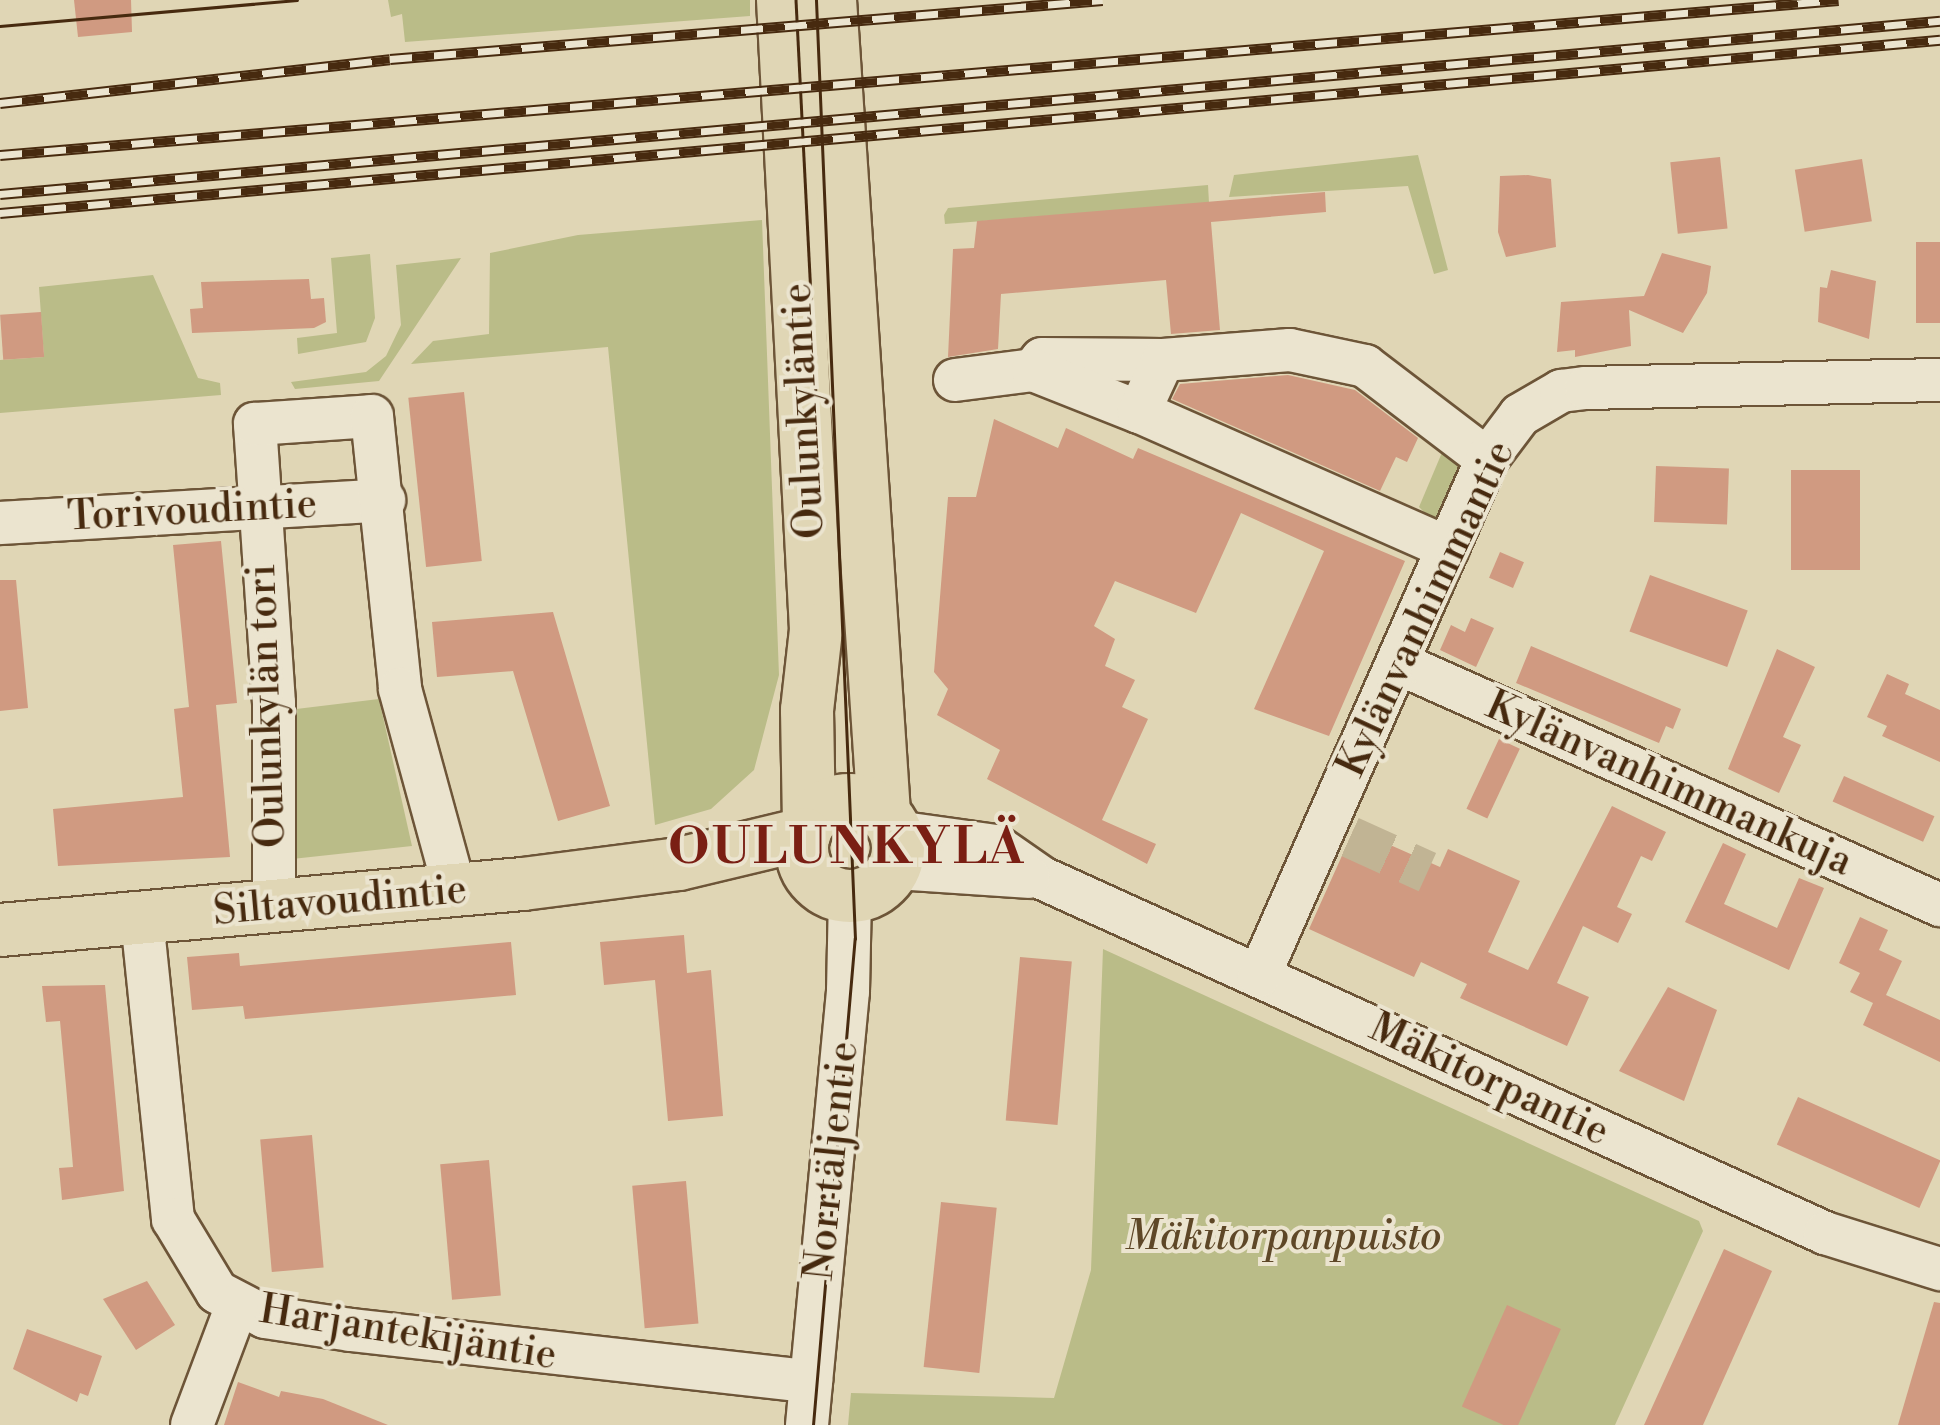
<!DOCTYPE html>
<html>
<head>
<meta charset="utf-8">
<style>
  body { margin:0 }
  #map { position:relative; width:1940px; height:1425px; overflow:hidden; background:#e0d6b5; font-family:"Libre Bodoni",serif }
  div>[style] { position:absolute }
  .green>* { inset:0; background:#babc88 }
  .building>* { inset:0; background:#d09a81; transform-origin:0 0 }
  .minor-tunnel>* { height:42px; margin-top:-21px; transform-origin:0; background:repeating-linear-gradient(90deg,#c1b494 0 42px,transparent 0 63px) }
  .roads { filter:drop-shadow(2px 0 #6d5538) drop-shadow(-2px 0 #6d5538) drop-shadow(0 2px #6d5538) drop-shadow(0 -2px #6d5538) }
  .minor>* { height:42px; margin:-21px; padding:0 21px; transform-origin:21px; border-radius:21px; background:#ebe4cf }
  .major>* { height:52px; margin:-26px; padding:0 26px; transform-origin:26px; border-radius:26px; background:#e0d6b5 }
  .major>.ring { margin:-26px; padding:0; box-sizing:content-box; background:none; border:52px solid #e0d6b5; border-radius:50% }
  .tram>* { height:2.5px; margin:-1.25px; padding:0 1.25px; transform-origin:1.25px; border-radius:1.25px; background:#472a0f }
  .rail>* { height:11px; margin-top:-5.5px; transform-origin:0; background:repeating-linear-gradient(90deg,#ebe4cf 0 22px,#472a0f 0 44px); box-sizing:border-box; border-block:2px solid #472a0f }
  span { translate:-50% -50%; white-space:nowrap; text-align:center; line-height:1.15; -webkit-text-stroke:8px #ebe4cf; paint-order:stroke }
  .street-label { font-size:40px; color:#472a0f }
  .park-label { font-size:40px; color:#5e4727; font-style:italic }
  .district-label { font-size:50px; color:#7a1f14; font-weight:700; letter-spacing:2.5px }
</style>
</head>
<body>
<div id="map">
  <div class="green">
    <div style="clip-path:polygon(388px 0,750px 0,750px 16px,405px 42px,402px 14px,391px 17px)"></div>
    <div style="clip-path:polygon(1418px 155px,1448px 270px,1434px 274px,1408px 186px,1229px 197px,1234px 175px)"></div>
    <div style="clip-path:polygon(1208px 185px,1209px 203px,945px 224px,944px 215px,948px 208px)"></div>
    <div style="clip-path:polygon(762px 220px,779px 675px,754px 770px,711px 809px,655px 825px,608px 347px,411px 364px,433px 341px,489px 334px,490px 253px,578px 235px)"></div>
    <div style="clip-path:polygon(370px 254px,375px 318px,366px 342px,298px 354px,297px 338px,337px 333px,331px 258px)"></div>
    <div style="clip-path:polygon(461px 258px,379px 381px,295px 389px,291px 382px,366px 372px,386px 356px,401px 325px,396px 265px)"></div>
    <div style="clip-path:polygon(153px 275px,198px 378px,220px 383px,221px 395px,0 413px,0 360px,44px 357px,39px 287px)"></div>
    <div style="clip-path:polygon(1446px 443px,1463px 456px,1434px 522px,1419px 507px)"></div>
    <div style="clip-path:polygon(379px 699px,412px 846px,292px 859px,288px 710px)"></div>
    <div style="clip-path:polygon(1103px 949px,1699px 1221px,1703px 1231px,1615px 1425px,848px 1425px,851px 1393px,1054px 1398px,1091px 1270px)"></div>
  </div>
  <div class="building">
    <div style="clip-path:polygon(74px 0,131px 0,132px 32px,78px 37px)"></div>
    <div style="left:1720px;top:157px;width:72px;height:50px;rotate:84deg"></div>
    <div style="left:1862px;top:159px;width:63px;height:68px;rotate:81deg"></div>
    <div style="clip-path:polygon(1528px 175px,1551px 179px,1556px 247px,1506px 257px,1498px 232px,1500px 176px)"></div>
    <div style="clip-path:polygon(1325px 192px,1326px 212px,1211px 222px,1220px 330px,1171px 334px,1166px 280px,1001px 294px,998px 349px,948px 357px,953px 249px,974px 248px,977px 221px)"></div>
    <div style="left:1940px;top:242px;width:81px;height:24px;rotate:90deg"></div>
    <div style="clip-path:polygon(1662px 253px,1711px 266px,1707px 293px,1683px 333px,1629px 310px,1631px 346px,1575px 357px,1575px 350px,1557px 352px,1561px 302px,1644px 296px)"></div>
    <div style="clip-path:polygon(1831px 270px,1876px 281px,1869px 339px,1818px 322px,1820px 287px,1827px 288px)"></div>
    <div style="clip-path:polygon(309px 279px,311px 299px,324px 298px,326px 322px,314px 328px,192px 333px,190px 309px,203px 308px,201px 282px)"></div>
    <div style="left:41px;top:312px;width:45px;height:41px;rotate:86deg"></div>
    <div style="clip-path:polygon(1288px 375px,1355px 390px,1418px 438px,1407px 462px,1396px 457px,1380px 491px,1172px 399px,1180px 384px)"></div>
    <div style="left:464px;top:392px;width:170px;height:56px;rotate:84deg"></div>
    <div style="clip-path:polygon(994px 419px,1058px 448px,1066px 428px,1133px 459px,1138px 448px,1405px 561px,1329px 736px,1254px 709px,1324px 551px,1241px 513px,1196px 613px,1115px 581px,1094px 626px,1115px 639px,1105px 666px,1135px 680px,1122px 707px,1148px 719px,1102px 820px,1156px 844px,1147px 864px,987px 779px,1000px 750px,937px 715px,948px 689px,934px 672px,948px 497px,976px 497px)"></div>
    <div style="left:1656px;top:466px;width:73px;height:56px;rotate:2deg"></div>
    <div style="left:1791px;top:470px;width:69px;height:100px"></div>
    <div style="clip-path:polygon(221px 541px,237px 703px,216px 705px,230px 857px,58px 866px,53px 809px,183px 797px,174px 709px,189px 707px,173px 545px)"></div>
    <div style="left:1500px;top:552px;width:26px;height:28px;rotate:23deg"></div>
    <div style="left:1650px;top:575px;width:104px;height:60px;rotate:20deg"></div>
    <div style="clip-path:polygon(0 580px,16px 580px,28px 708px,0 711px)"></div>
    <div style="clip-path:polygon(553px 612px,610px 806px,558px 821px,513px 671px,437px 677px,432px 622px)"></div>
    <div style="clip-path:polygon(1471px 618px,1494px 628px,1476px 667px,1440px 650px,1451px 625px,1465px 632px)"></div>
    <div style="clip-path:polygon(1531px 646px,1681px 709px,1673px 729px,1666px 726px,1659px 743px,1516px 683px)"></div>
    <div style="clip-path:polygon(1777px 649px,1815px 667px,1783px 737px,1801px 745px,1779px 793px,1728px 769px)"></div>
    <div style="clip-path:polygon(1887px 674px,1909px 684px,1905px 694px,1940px 710px,1940px 762px,1882px 736px,1887px 726px,1867px 717px)"></div>
    <div style="left:1499px;top:739px;width:23px;height:77px;rotate:25deg"></div>
    <div style="left:1844px;top:776px;width:99px;height:28px;rotate:24deg"></div>
    <div style="clip-path:polygon(1612px 806px,1666px 832px,1652px 861px,1641px 856px,1617px 907px,1632px 914px,1618px 943px,1583px 926px,1557px 983px,1589px 997px,1567px 1046px,1460px 998px,1467px 984px,1421px 962px,1414px 977px,1309px 929px,1354px 829px,1440px 867px,1448px 849px,1520px 881px,1488px 952px,1528px 970px)"></div>
    <div style="clip-path:polygon(1723px 843px,1746px 854px,1724px 904px,1777px 928px,1799px 878px,1824px 888px,1789px 970px,1685px 922px)"></div>
    <div style="clip-path:polygon(1860px 917px,1888px 930px,1879px 950px,1902px 961px,1886px 995px,1940px 1020px,1940px 1062px,1863px 1025px,1873px 1003px,1850px 992px,1860px 973px,1839px 963px)"></div>
    <div style="clip-path:polygon(684px 935px,687px 973px,711px 970px,723px 1116px,668px 1121px,655px 980px,604px 985px,600px 942px)"></div>
    <div style="clip-path:polygon(511px 942px,516px 995px,245px 1019px,243px 1006px,192px 1010px,187px 957px,239px 953px,240px 966px)"></div>
    <div style="left:1020px;top:957px;width:52px;height:164px;rotate:5deg"></div>
    <div style="clip-path:polygon(105px 985px,124px 1191px,62px 1200px,59px 1168px,73px 1167px,66px 1086px,60px 1021px,46px 1022px,42px 986px)"></div>
    <div style="clip-path:polygon(1668px 987px,1717px 1010px,1684px 1101px,1619px 1071px)"></div>
    <div style="left:1798px;top:1097px;width:156px;height:52px;rotate:24deg"></div>
    <div style="left:312px;top:1135px;width:133px;height:52px;rotate:85deg"></div>
    <div style="left:489px;top:1160px;width:136px;height:49px;rotate:85deg"></div>
    <div style="left:686px;top:1181px;width:143px;height:54px;rotate:85deg"></div>
    <div style="left:941px;top:1202px;width:56px;height:166px;rotate:6deg"></div>
    <div style="clip-path:polygon(1724px 1249px,1772px 1271px,1703px 1425px,1644px 1425px)"></div>
    <div style="clip-path:polygon(147px 1281px,175px 1325px,136px 1350px,103px 1299px)"></div>
    <div style="clip-path:polygon(1934px 1302px,1940px 1303px,1940px 1425px,1898px 1425px)"></div>
    <div style="left:1507px;top:1305px;width:59px;height:111px;rotate:24deg"></div>
    <div style="clip-path:polygon(27px 1329px,102px 1356px,88px 1396px,80px 1393px,77px 1402px,13px 1369px)"></div>
    <div style="clip-path:polygon(238px 1382px,279px 1397px,281px 1391px,323px 1399px,388px 1425px,224px 1425px)"></div>
  </div>
  <div class="minor-tunnel">
    <div style="left:1350px;top:837px;width:85px;rotate:24.4deg"></div>
  </div>
  <div class="roads">
    <div class="minor">
      <div style="left:1033px;top:370px;width:14px;rotate:-51deg"></div>
      <div style="left:1042px;top:359px;width:121px;rotate:0.5deg"></div>
      <div style="left:955px;top:380px;width:79px;rotate:-7.3deg"></div>
      <div style="left:1033px;top:370px;width:114px;rotate:21.6deg"></div>
      <div style="left:0;top:523px;width:385px;rotate:-3.4deg"></div>
      <div style="left:1448px;top:548px;width:338px;rotate:-156.2deg"></div>
      <div style="left:1139px;top:412px;width:57px;rotate:-65.2deg"></div>
      <div style="left:1163px;top:360px;width:127px;rotate:-4.5deg"></div>
      <div style="left:1290px;top:350px;width:77px;rotate:12deg"></div>
      <div style="left:1365px;top:366px;width:153px;rotate:37.3deg"></div>
      <div style="left:1398px;top:663px;width:594px;rotate:24.06deg"></div>
      <div style="left:896px;top:832px;width:101px;rotate:8deg"></div>
      <div style="left:996px;top:846px;width:56px;rotate:34.8deg"></div>
      <div style="left:1042px;top:878px;width:860px;rotate:24.39deg"></div>
      <div style="left:1825px;top:1233px;width:121px;rotate:17.4deg"></div>
      <div style="left:895px;top:868px;width:134px;rotate:3.8deg"></div>
      <div style="left:274px;top:906px;width:203px;rotate:-90deg"></div>
      <div style="left:274px;top:703px;width:280px;rotate:-93.9deg"></div>
      <div style="left:255px;top:424px;width:117px;rotate:-3.9deg"></div>
      <div style="left:372px;top:416px;width:274px;rotate:84.1deg"></div>
      <div style="left:400px;top:689px;width:208px;rotate:74.7deg"></div>
      <div style="left:142px;top:919px;width:302px;rotate:84.1deg"></div>
      <div style="left:173px;top:1219px;width:85px;rotate:58.9deg"></div>
      <div style="left:217px;top:1292px;width:54px;rotate:27.5deg"></div>
      <div style="left:265px;top:1317px;width:87px;rotate:8.6deg"></div>
      <div style="left:351px;top:1330px;width:463px;rotate:6.4deg"></div>
      <div style="left:1259px;top:976px;width:565px;rotate:-66.2deg"></div>
      <div style="left:1487px;top:459px;width:55px;rotate:-53.1deg"></div>
      <div style="left:1520px;top:415px;width:48px;rotate:-30.3deg"></div>
      <div style="left:1561px;top:391px;width:25px;rotate:-7deg"></div>
      <div style="left:1586px;top:388px;width:354px;rotate:-1.3deg"></div>
      <div style="left:192px;top:1425px;width:128px;rotate:-69.4deg"></div>
      <div style="left:807px;top:1425px;width:436px;rotate:-84.6deg"></div>
      <div style="left:848px;top:991px;width:94px;rotate:-88.8deg"></div>
    </div>
    <div class="major">
      <div style="left:783px;top:0;width:631px;rotate:87deg"></div>
      <div style="left:816px;top:630px;width:81px;rotate:96.4deg"></div>
      <div style="left:807px;top:710px;width:112px;rotate:89deg"></div>
      <div style="left:830px;top:0;width:815px;rotate:86.2deg"></div>
      <div class="ring" style="left:802px;top:800px;width:44px;height:44px"></div>
      <div style="left:0;top:930px;width:525px;rotate:-5.03deg"></div>
      <div style="left:523px;top:884px;width:157px;rotate:-7.3deg"></div>
      <div style="left:679px;top:864px;width:129px;rotate:-13.5deg"></div>
    </div>
  </div>
  <div class="tram">
    <div style="left:796px;top:0;width:390px;rotate:87.1deg"></div>
    <div style="left:0;top:26px;width:298px;rotate:-5deg"></div>
    <div style="left:813px;top:1425px;width:488px;rotate:-85.1deg"></div>
    <div style="left:855px;top:939px;width:940px;rotate:-92.38deg"></div>
  </div>
  <div class="rail">
    <div style="left:0;top:103px;width:392px;rotate:-6.4deg"></div>
    <div style="left:390px;top:59px;width:715px;rotate:-4.73deg"></div>
    <div style="left:0;top:155px;width:1845px;rotate:-4.82deg"></div>
    <div style="left:0;top:194px;width:1948px;rotate:-5.1deg"></div>
    <div style="left:0;top:213px;width:1948px;rotate:-5.1deg"></div>
  </div>
  <div class="street-label">
    <span style="left:804px;top:411px;rotate:-93deg">Oulunkyläntie</span>
    <span style="left:192px;top:511px;rotate:-3deg">Torivoudintie</span>
    <span style="left:1426px;top:609px;rotate:-65deg">Kylänvanhimmantie</span>
    <span style="left:267px;top:706px;rotate:-92deg">Oulunkylän tori</span>
    <span style="left:1669px;top:784px;rotate:24deg">Kylänvanhimmankuja</span>
    <span style="left:340px;top:901px;rotate:-5deg">Siltavoudintie</span>
    <span style="left:1489px;top:1080px;rotate:25deg">Mäkitorpantie</span>
    <span style="left:832px;top:1161px;rotate:-84deg">Norrtäljentie</span>
    <span style="left:408px;top:1333px;rotate:9deg">Harjantekijäntie</span>
  </div>
  <div class="park-label">
    <span style="left:1283px;top:1237px">Mäkitorpanpuisto</span>
  </div>
  <div class="district-label">
    <span style="left:847px;top:849px">OULUNKYLÄ</span>
  </div>
</div>
</body>
</html>
